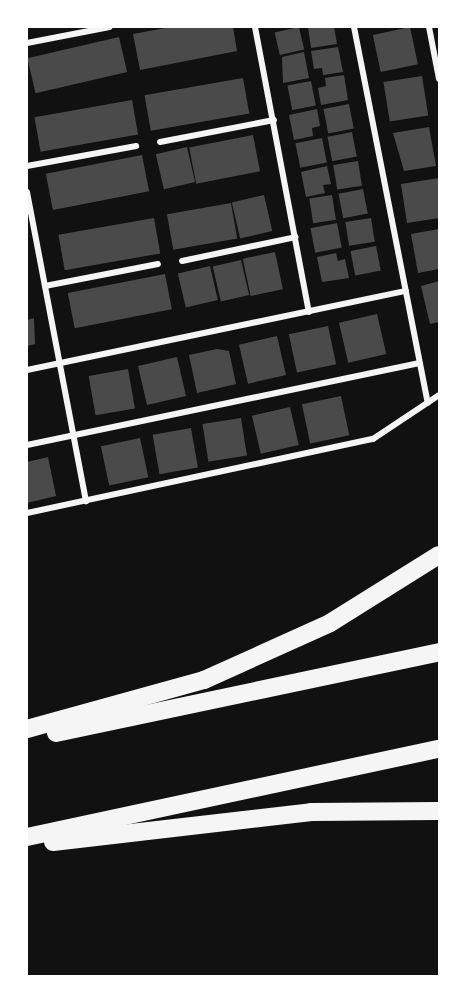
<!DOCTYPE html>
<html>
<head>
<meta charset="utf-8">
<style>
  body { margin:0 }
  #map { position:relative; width:466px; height:1003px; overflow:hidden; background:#111; font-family:Commissioner,sans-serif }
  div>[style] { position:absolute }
  .building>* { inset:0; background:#4a4a4a; transform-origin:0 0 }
  .minor>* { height:6px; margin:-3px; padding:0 3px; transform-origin:3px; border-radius:3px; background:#f5f5f5 }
  .motorway>* { height:18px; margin:-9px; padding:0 9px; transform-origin:9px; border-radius:9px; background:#f5f5f5 }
  span { translate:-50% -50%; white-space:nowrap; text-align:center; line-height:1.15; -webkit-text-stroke:4.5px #fff; paint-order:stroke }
  .frame { position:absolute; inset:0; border:28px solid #fff; pointer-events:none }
</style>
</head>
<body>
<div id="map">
  <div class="building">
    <div style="clip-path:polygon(171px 27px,233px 27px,237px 51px,140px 70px,133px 34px)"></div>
    <div style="left:299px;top:27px;width:23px;height:25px;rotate:77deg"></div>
    <div style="clip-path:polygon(308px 27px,334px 27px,337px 44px,311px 48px)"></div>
    <div style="left:410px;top:27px;width:38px;height:38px;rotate:78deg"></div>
    <div style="left:119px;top:37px;width:36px;height:94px;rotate:77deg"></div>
    <div style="clip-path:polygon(338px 47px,343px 72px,323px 75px,322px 68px,314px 69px,311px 51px)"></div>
    <div style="clip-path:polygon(304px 52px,309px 78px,283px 83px,282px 57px)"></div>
    <div style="clip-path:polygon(344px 75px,348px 100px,321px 105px,318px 88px,326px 86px,325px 78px)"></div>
    <div style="left:422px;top:76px;width:40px;height:39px;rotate:81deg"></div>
    <div style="left:243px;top:78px;width:36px;height:100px;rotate:80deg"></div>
    <div style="left:311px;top:81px;width:25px;height:24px;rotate:79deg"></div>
    <div style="left:132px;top:100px;width:35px;height:99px;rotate:80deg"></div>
    <div style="left:349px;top:104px;width:25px;height:26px;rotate:79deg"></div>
    <div style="clip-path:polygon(317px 109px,320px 126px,312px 128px,313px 136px,294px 140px,289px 115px)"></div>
    <div style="clip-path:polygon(429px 127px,436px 166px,404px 171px,393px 133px)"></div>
    <div style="left:352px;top:132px;width:25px;height:25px;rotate:79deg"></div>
    <div style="left:253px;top:135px;width:37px;height:65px;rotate:79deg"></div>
    <div style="left:322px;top:138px;width:25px;height:27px;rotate:79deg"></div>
    <div style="left:187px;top:147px;width:36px;height:32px;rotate:77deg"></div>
    <div style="left:142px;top:155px;width:37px;height:98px;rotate:79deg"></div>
    <div style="left:358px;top:161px;width:25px;height:25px;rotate:81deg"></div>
    <div style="clip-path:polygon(327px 166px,331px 184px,323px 185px,325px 193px,306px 197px,301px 172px)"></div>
    <div style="clip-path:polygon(439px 178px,439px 218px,407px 223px,401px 184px)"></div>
    <div style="left:363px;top:189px;width:25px;height:25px;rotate:79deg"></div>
    <div style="left:264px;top:195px;width:37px;height:33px;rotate:77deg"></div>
    <div style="left:332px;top:195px;width:25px;height:23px;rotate:81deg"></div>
    <div style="left:231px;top:203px;width:36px;height:65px;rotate:80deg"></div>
    <div style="left:154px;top:218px;width:36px;height:97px;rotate:80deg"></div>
    <div style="left:371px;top:218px;width:24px;height:26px;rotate:81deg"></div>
    <div style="left:337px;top:223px;width:25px;height:27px;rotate:79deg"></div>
    <div style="clip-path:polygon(439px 229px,439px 269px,418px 273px,411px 234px)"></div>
    <div style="left:376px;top:246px;width:25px;height:26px;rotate:79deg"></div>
    <div style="left:275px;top:252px;width:38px;height:33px;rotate:78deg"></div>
    <div style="clip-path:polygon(336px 253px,338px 261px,345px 259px,349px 278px,322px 282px,317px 257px)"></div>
    <div style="left:241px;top:260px;width:36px;height:29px;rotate:77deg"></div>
    <div style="left:210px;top:266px;width:35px;height:33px;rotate:77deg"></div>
    <div style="left:165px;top:274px;width:36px;height:99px;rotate:79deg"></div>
    <div style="clip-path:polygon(439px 281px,439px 322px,430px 324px,421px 286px)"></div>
    <div style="left:377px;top:314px;width:41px;height:39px;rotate:77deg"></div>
    <div style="clip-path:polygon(34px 318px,35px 344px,27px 346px,27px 320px)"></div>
    <div style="left:328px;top:326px;width:39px;height:40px;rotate:78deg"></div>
    <div style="left:277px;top:336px;width:40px;height:39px;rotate:77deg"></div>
    <div style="clip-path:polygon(217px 349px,229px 351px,236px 384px,197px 393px,189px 355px)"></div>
    <div style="left:177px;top:357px;width:40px;height:40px;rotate:77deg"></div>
    <div style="left:128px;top:369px;width:40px;height:40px;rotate:80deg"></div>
    <div style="left:341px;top:396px;width:40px;height:40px;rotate:78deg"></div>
    <div style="left:290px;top:407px;width:39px;height:39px;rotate:77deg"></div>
    <div style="left:241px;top:418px;width:38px;height:39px;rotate:81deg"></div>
    <div style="left:191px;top:428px;width:40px;height:39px;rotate:80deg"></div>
    <div style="left:140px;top:438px;width:40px;height:40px;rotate:78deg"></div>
    <div style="clip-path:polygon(48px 457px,56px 496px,27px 503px,27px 462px)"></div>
  </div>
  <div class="minor">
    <div style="left:255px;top:27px;width:290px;rotate:79.3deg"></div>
    <div style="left:354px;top:27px;width:383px;rotate:78.9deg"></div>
    <div style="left:429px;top:27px;width:53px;rotate:79.1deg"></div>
    <div style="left:27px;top:43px;width:84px;rotate:-11deg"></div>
    <div style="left:160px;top:142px;width:116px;rotate:-10.9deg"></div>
    <div style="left:27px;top:166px;width:111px;rotate:-10.4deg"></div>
    <div style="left:27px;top:192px;width:315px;rotate:79.2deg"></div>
    <div style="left:182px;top:261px;width:116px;rotate:-11.9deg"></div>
    <div style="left:45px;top:286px;width:115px;rotate:-11deg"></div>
    <div style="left:27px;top:370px;width:387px;rotate:-11.8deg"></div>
    <div style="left:27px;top:445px;width:401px;rotate:-11.8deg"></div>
    <div style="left:27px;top:513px;width:354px;rotate:-12.1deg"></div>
    <div style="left:373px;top:439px;width:79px;rotate:-33.7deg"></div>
  </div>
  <div class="motorway">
    <div style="left:27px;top:729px;width:184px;rotate:-15.5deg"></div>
    <div style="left:204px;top:680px;width:138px;rotate:-24.3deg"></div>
    <div style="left:330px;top:623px;width:128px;rotate:-32deg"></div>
    <div style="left:56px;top:733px;width:391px;rotate:-11.9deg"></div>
    <div style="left:27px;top:837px;width:421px;rotate:-12.1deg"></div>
    <div style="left:53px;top:842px;width:260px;rotate:-6.6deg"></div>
    <div style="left:311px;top:812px;width:128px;rotate:-0.4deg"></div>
  </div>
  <div class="frame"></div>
</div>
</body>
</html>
